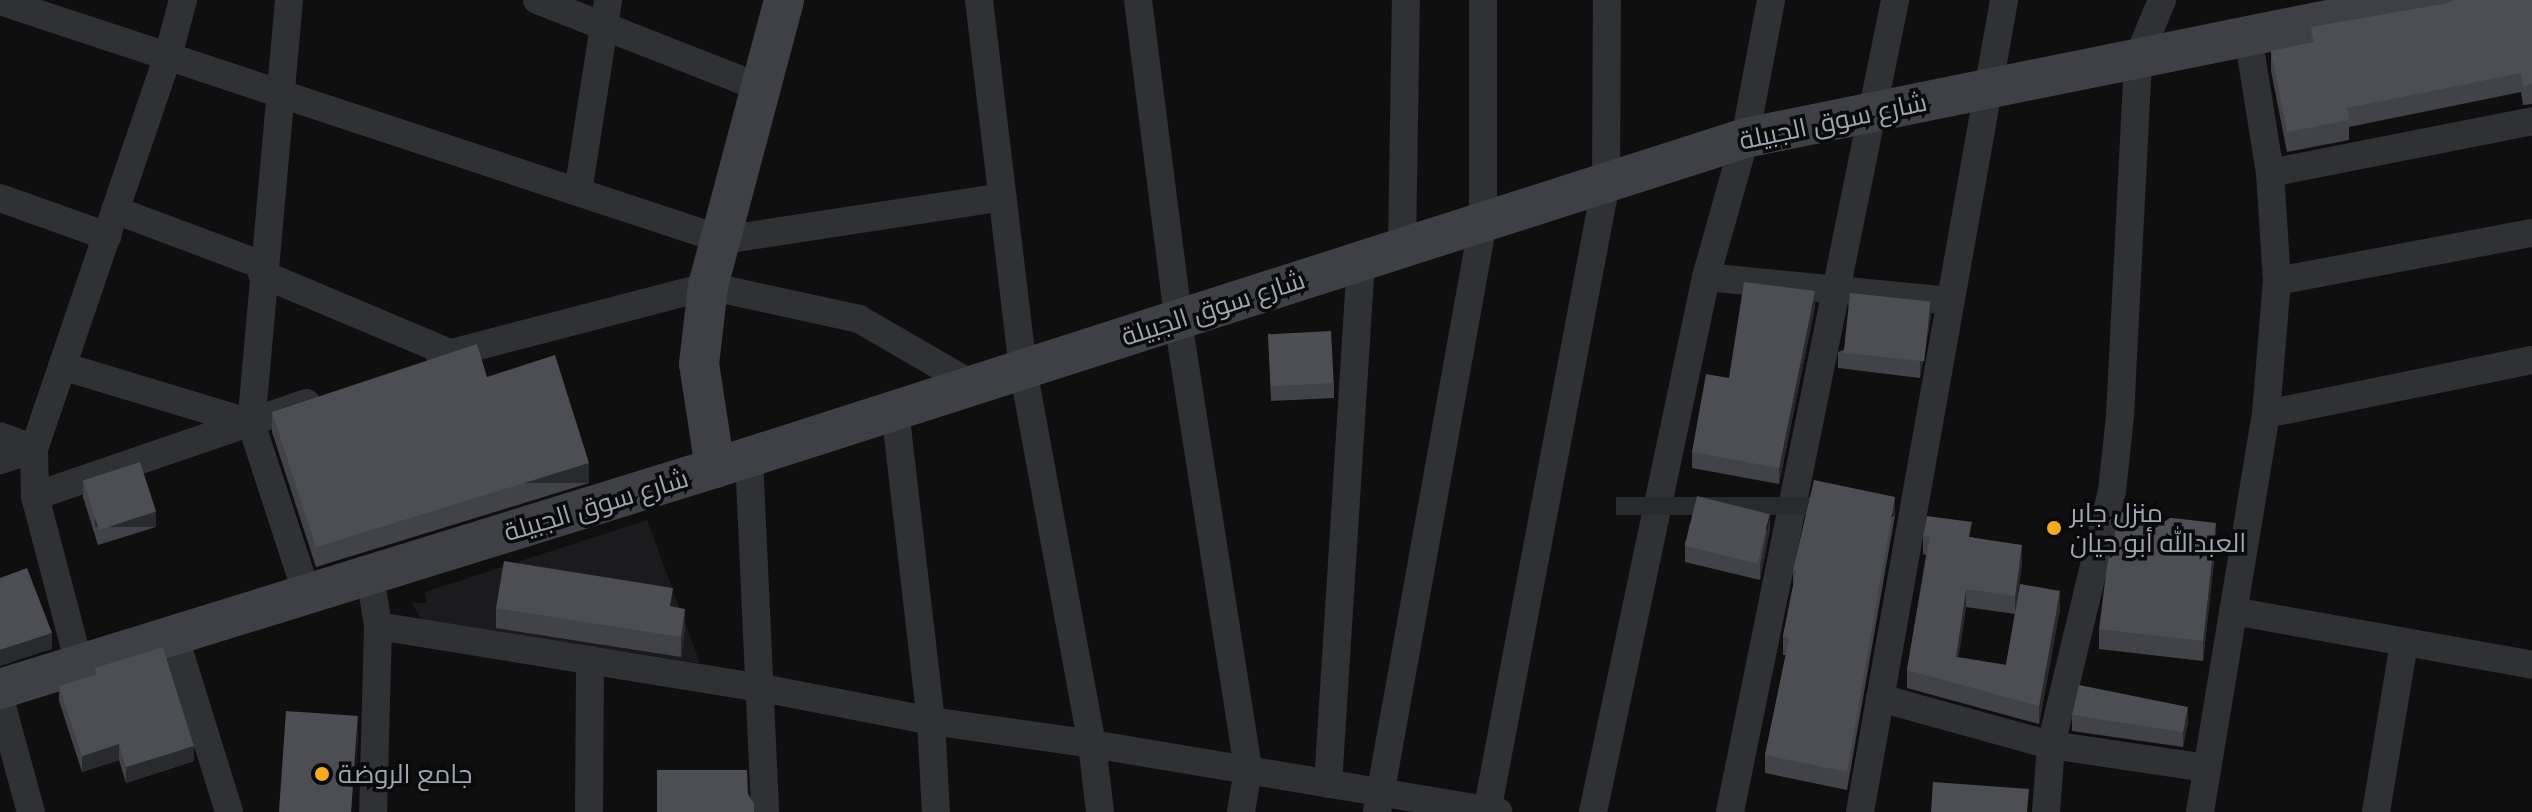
<!DOCTYPE html>
<html>
<head>
<meta charset="utf-8">
<style>
  body { margin:0 }
  #map { position:relative; width:2532px; height:812px; overflow:hidden; background:#0f0f10; font-family:"Noto Sans",Cairo,sans-serif }
  div>[style] { position:absolute }
  .built>* { inset:0; background:#1b1b1d }
  .street>* { height:28px; margin:-14px; padding:0 14px; transform-origin:14px; border-radius:14px; background:#303135 }
  .secondary>* { height:40px; margin:-20px; padding:0 20px; transform-origin:20px; border-radius:20px; background:#3e4045 }
  .wall>* { inset:0; background:#424348 }
  .shaded-wall>* { inset:0; background:#292a2d; transform-origin:0 0 }
  .building>* { inset:0; background:#4c4e53; transform-origin:0 0 }
  .dots>* { width:22px; height:22px; translate:-50% -50%; box-sizing:border-box; border:4px solid #0a0a0b; border-radius:50% }
  span { translate:-50% -50%; white-space:nowrap; text-align:center; line-height:1.15; -webkit-text-stroke:7px #0a0a0b; paint-order:stroke }
  .street-label { font-size:26px; color:#9fa5b2 }
  .poi-label { font-size:26px; color:#9fa5b2 }
  .left { translate:0 -50%; text-align:left }
</style>
</head>
<body>
<div id="map">
  <div class="built">
    <div style="clip-path:polygon(647px 520px,700px 663px,422px 621px,412px 603px,427px 603px,425px 592px)"></div>
  </div>
  <div class="street">
    <div style="left:289px;top:0;width:425px;rotate:95.1deg"></div>
    <div style="left:251px;top:423px;width:180px;rotate:71.9deg"></div>
    <div style="left:537px;top:0;width:242px;rotate:21.4deg"></div>
    <div style="left:979px;top:0;width:372px;rotate:83.2deg"></div>
    <div style="left:1023px;top:369px;width:381px;rotate:79.6deg"></div>
    <div style="left:1092px;top:744px;width:68px;rotate:83.3deg"></div>
    <div style="left:1138px;top:0;width:337px;rotate:82.8deg"></div>
    <div style="left:1180px;top:334px;width:441px;rotate:81.1deg"></div>
    <div style="left:1248px;top:770px;width:43px;rotate:99.5deg"></div>
    <div style="left:0;top:1px;width:761px;rotate:18.29deg"></div>
    <div style="left:723px;top:240px;width:283px;rotate:-8.7deg"></div>
    <div style="left:2270px;top:173px;width:267px;rotate:-11.2deg"></div>
    <div style="left:578px;top:192px;width:194px;rotate:-81.1deg"></div>
    <div style="left:0;top:198px;width:114px;rotate:19.6deg"></div>
    <div style="left:115px;top:210px;width:157px;rotate:20.5deg"></div>
    <div style="left:1402px;top:248px;width:248px;rotate:-89.1deg"></div>
    <div style="left:262px;top:274px;width:204px;rotate:22.8deg"></div>
    <div style="left:1706px;top:277px;width:245px;rotate:5.6deg"></div>
    <div style="left:2277px;top:281px;width:259px;rotate:-10.7deg"></div>
    <div style="left:440px;top:356px;width:277px;rotate:-14.6deg"></div>
    <div style="left:708px;top:286px;width:155px;rotate:12.3deg"></div>
    <div style="left:859px;top:319px;width:132px;rotate:30.1deg"></div>
    <div style="left:62px;top:366px;width:197px;rotate:16.8deg"></div>
    <div style="left:895px;top:410px;width:313px;rotate:83.4deg"></div>
    <div style="left:931px;top:721px;width:91px;rotate:86.9deg"></div>
    <div style="left:2266px;top:414px;width:271px;rotate:-11.5deg"></div>
    <div style="left:0;top:436px;width:36px;rotate:21deg"></div>
    <div style="left:34px;top:449px;width:36px;rotate:162deg"></div>
    <div style="left:749px;top:457px;width:355px;rotate:87.4deg"></div>
    <div style="left:35px;top:496px;width:287px;rotate:-18.9deg"></div>
    <div style="left:370px;top:575px;width:52px;rotate:81.1deg"></div>
    <div style="left:378px;top:626px;width:186px;rotate:91.5deg"></div>
    <div style="left:2233px;top:611px;width:304px;rotate:10.2deg"></div>
    <div style="left:378px;top:626px;width:389px;rotate:9.2deg"></div>
    <div style="left:762px;top:688px;width:172px;rotate:11deg"></div>
    <div style="left:931px;top:721px;width:163px;rotate:8.1deg"></div>
    <div style="left:1092px;top:744px;width:412px;rotate:9.5deg"></div>
    <div style="left:174px;top:635px;width:185px;rotate:72.7deg"></div>
    <div style="left:79px;top:664px;width:174px;rotate:-104.7deg"></div>
    <div style="left:35px;top:496px;width:47px;rotate:-91.2deg"></div>
    <div style="left:34px;top:449px;width:415px;rotate:-71.2deg"></div>
    <div style="left:168px;top:56px;width:58px;rotate:-75deg"></div>
    <div style="left:1880px;top:698px;width:177px;rotate:15.4deg"></div>
    <div style="left:2051px;top:745px;width:158px;rotate:8.4deg"></div>
    <div style="left:0;top:699px;width:117px;rotate:74.7deg"></div>
    <div style="left:1328px;top:784px;width:524px;rotate:-86.39deg"></div>
    <div style="left:589px;top:812px;width:152px;rotate:-89.6deg"></div>
    <div style="left:1377px;top:812px;width:599px;rotate:-79.81deg"></div>
    <div style="left:1483px;top:222px;width:222px;rotate:-90deg"></div>
    <div style="left:1487px;top:812px;width:640px;rotate:-79.29deg"></div>
    <div style="left:1606px;top:183px;width:183px;rotate:-89.7deg"></div>
    <div style="left:1593px;top:812px;width:547px;rotate:-78.07deg"></div>
    <div style="left:1706px;top:277px;width:144px;rotate:-74.3deg"></div>
    <div style="left:1745px;top:138px;width:140px;rotate:-79.3deg"></div>
    <div style="left:1730px;top:812px;width:829px;rotate:-78.51deg"></div>
    <div style="left:1860px;top:812px;width:825px;rotate:-79.94deg"></div>
    <div style="left:2046px;top:812px;width:67px;rotate:-85.7deg"></div>
    <div style="left:2051px;top:745px;width:261px;rotate:-76.5deg"></div>
    <div style="left:2112px;top:491px;width:75px;rotate:-83.9deg"></div>
    <div style="left:2120px;top:416px;width:358px;rotate:-87.1deg"></div>
    <div style="left:2138px;top:58px;width:63px;rotate:-67.5deg"></div>
    <div style="left:2200px;top:812px;width:403px;rotate:-80.6deg"></div>
    <div style="left:2266px;top:414px;width:133px;rotate:-85.3deg"></div>
    <div style="left:2277px;top:281px;width:108px;rotate:-93.7deg"></div>
    <div style="left:2270px;top:173px;width:139px;rotate:-99.1deg"></div>
    <div style="left:2376px;top:812px;width:172px;rotate:-80.6deg"></div>
  </div>
  <div class="secondary">
    <div style="left:715px;top:468px;width:105px;rotate:-98.7deg"></div>
    <div style="left:699px;top:364px;width:79px;rotate:-83.4deg"></div>
    <div style="left:708px;top:286px;width:296px;rotate:-75.1deg"></div>
    <div style="left:0;top:689px;width:748px;rotate:-17.18deg"></div>
    <div style="left:715px;top:468px;width:1082px;rotate:-17.76deg"></div>
    <div style="left:1745px;top:138px;width:650px;rotate:-11.45deg"></div>
    <div style="left:2382px;top:9px;width:64px;rotate:-8.1deg"></div>
  </div>
  <div class="wall">
    <div style="clip-path:polygon(2532px 0,2532px 104px,2523px 105px,2521px 92px,2349px 127px,2349px 140px,2287px 152px,2271px 71px,2271px 51px,2311px 42px,2311px 27px)"></div>
    <div style="clip-path:polygon(1815px 306px,1779px 484px,1692px 468px,1692px 452px,1729px 378px)"></div>
    <div style="clip-path:polygon(1931px 316px,1920px 378px,1838px 368px,1838px 352px)"></div>
    <div style="clip-path:polygon(1268px 333px,1334px 383px,1334px 398px,1271px 401px)"></div>
    <div style="clip-path:polygon(487px 377px,589px 483px,316px 567px,272px 432px,272px 412px)"></div>
    <div style="clip-path:polygon(83px 482px,156px 527px,98px 545px,83px 497px)"></div>
    <div style="clip-path:polygon(1895px 515px,1847px 790px,1765px 773px,1765px 755px,1786px 655px,1783px 655px,1783px 636px,1793px 586px,1793px 570px)"></div>
    <div style="clip-path:polygon(1770px 529px,1760px 580px,1685px 562px,1685px 546px)"></div>
    <div style="clip-path:polygon(evenodd,1923px 536px,1972px 537px,2022px 563px,2015px 612px,2060px 609px,2039px 724px,1907px 688px,1907px 670px,1926px 555px,1923px 554px,1923px 536px,1966px 607px,2015px 614px,2006px 665px,1958px 657px,1966px 607px)"></div>
    <div style="clip-path:polygon(2216px 543px,2203px 661px,2099px 649px,2099px 629px)"></div>
    <div style="clip-path:polygon(673px 607px,685px 628px,681px 657px,496px 628px,496px 608px)"></div>
    <div style="clip-path:polygon(95px 668px,194px 761px,126px 783px,119px 760px,82px 772px,59px 701px,59px 686px,95px 675px)"></div>
    <div style="clip-path:polygon(2072px 715px,2188px 722px,2183px 747px,2072px 731px)"></div>
  </div>
  <div class="shaded-wall">
    <div style="clip-path:polygon(1815px 291px,1815px 306px,1779px 484px,1779px 468px)"></div>
    <div style="clip-path:polygon(1931px 301px,1931px 316px,1920px 378px,1920px 363px)"></div>
    <div style="left:589px;top:463px;width:20px;height:286px;rotate:90deg"></div>
    <div style="left:1895px;top:497px;width:18px;height:279px;rotate:90deg"></div>
    <div style="left:156px;top:512px;width:15px;height:61px;rotate:90deg"></div>
    <div style="clip-path:polygon(1770px 514px,1770px 529px,1760px 580px,1760px 565px)"></div>
    <div style="clip-path:polygon(2216px 523px,2216px 543px,2203px 661px,2203px 641px)"></div>
    <div style="clip-path:polygon(2022px 545px,2022px 563px,2015px 614px,2015px 596px)"></div>
    <div style="clip-path:polygon(1966px 589px,1966px 607px,1956px 675px,1956px 657px)"></div>
    <div style="clip-path:polygon(2060px 591px,2060px 609px,2039px 724px,2039px 706px)"></div>
    <div style="clip-path:polygon(685px 609px,685px 628px,681px 657px,681px 637px)"></div>
    <div style="clip-path:polygon(52px 633px,52px 649px,0 666px,0 650px)"></div>
    <div style="clip-path:polygon(2188px 707px,2188px 722px,2183px 747px,2183px 732px)"></div>
    <div style="clip-path:polygon(358px 716px,358px 736px,354px 812px)"></div>
    <div style="clip-path:polygon(119px 744px,119px 760px,82px 772px,82px 756px)"></div>
    <div style="clip-path:polygon(194px 746px,194px 761px,126px 783px,126px 767px)"></div>
  </div>
  <div class="building">
    <div style="clip-path:polygon(2455px 0,2532px 0,2532px 84px,2523px 86px,2521px 73px,2347px 108px,2349px 120px,2287px 132px,2271px 51px,2314px 42px,2311px 27px,2448px 3px)"></div>
    <div style="clip-path:polygon(1744px 282px,1815px 291px,1779px 468px,1692px 452px,1706px 374px,1729px 378px)"></div>
    <div style="left:1850px;top:293px;width:81px;height:60px;rotate:6deg"></div>
    <div style="left:1331px;top:331px;width:52px;height:63px;rotate:87deg"></div>
    <div style="clip-path:polygon(477px 344px,487px 377px,555px 355px,589px 463px,316px 547px,272px 412px)"></div>
    <div style="left:140px;top:462px;width:52px;height:60px;rotate:72deg"></div>
    <div style="clip-path:polygon(1814px 480px,1895px 497px,1847px 772px,1765px 755px,1789px 638px,1783px 636px,1796px 571px,1793px 570px)"></div>
    <div style="left:1697px;top:496px;width:75px;height:51px;rotate:14deg"></div>
    <div style="clip-path:polygon(2120px 512px,2216px 523px,2203px 641px,2099px 629px,2107px 566px)"></div>
    <div style="clip-path:polygon(1927px 516px,1972px 522px,1969px 537px,2022px 545px,2015px 596px,1966px 589px,1956px 657px,2006px 665px,2020px 584px,2060px 591px,2039px 706px,1907px 670px,1930px 537px,1923px 536px)"></div>
    <div style="clip-path:polygon(504px 561px,673px 588px,670px 606px,685px 609px,681px 637px,496px 608px)"></div>
    <div style="clip-path:polygon(27px 568px,52px 633px,0 650px,0 578px)"></div>
    <div style="clip-path:polygon(163px 647px,194px 746px,126px 767px,119px 744px,82px 756px,59px 686px,97px 674px,95px 668px)"></div>
    <div style="clip-path:polygon(2079px 685px,2188px 707px,2183px 732px,2072px 715px)"></div>
    <div style="left:286px;top:711px;width:72px;height:101px;rotate:4deg"></div>
    <div style="clip-path:polygon(657px 770px,747px 770px,748px 794px,754px 804px,754px 812px,657px 812px)"></div>
    <div style="clip-path:polygon(1933px 782px,2029px 789px,2027px 812px,1931px 812px)"></div>
  </div>
  <div class="dots">
    <div style="left:2054px;top:528px;background:#f6aa21"></div>
    <div style="left:322px;top:774px;background:#f6aa21"></div>
  </div>
  <div class="street-label">
    <span style="left:1833px;top:121px;rotate:-12deg">شارع سوق الجبيلة</span>
    <span style="left:1213px;top:308px;rotate:-18deg">شارع سوق الجبيلة</span>
    <span style="left:596px;top:505px;rotate:-17deg">شارع سوق الجبيلة</span>
  </div>
  <div class="poi-label">
    <span class="left" style="left:2070px;top:528px">منزل جابر<br>العبدالله أبو حيان</span>
    <span class="left" style="left:338px;top:774px">جامع الروضة</span>
  </div>
</div>
</body>
</html>
